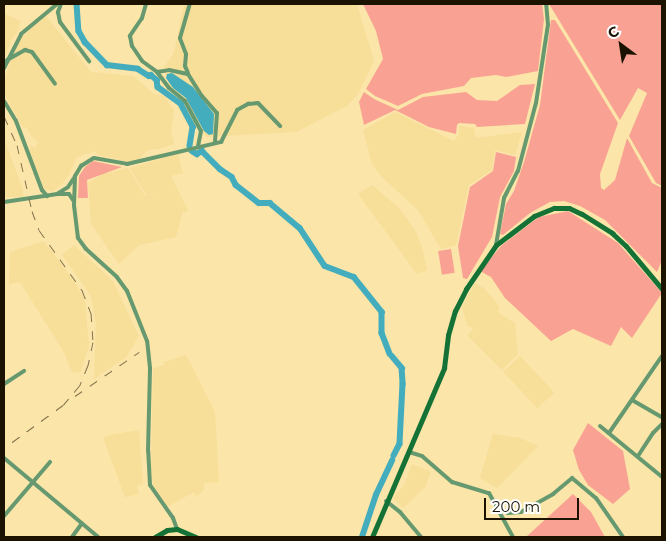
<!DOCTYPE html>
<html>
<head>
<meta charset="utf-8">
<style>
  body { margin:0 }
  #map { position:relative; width:666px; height:541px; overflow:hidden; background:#fbe5a8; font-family:Montserrat,sans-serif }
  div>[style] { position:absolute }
  .built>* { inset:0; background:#f7de99; transform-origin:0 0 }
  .green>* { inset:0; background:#f9a294; transform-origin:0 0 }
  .water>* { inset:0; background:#43adbe }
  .river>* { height:5.5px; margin:-2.75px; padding:0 2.75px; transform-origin:2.75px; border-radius:2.75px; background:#43adbe }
  .street>* { height:4px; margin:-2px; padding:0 2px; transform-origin:2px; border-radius:2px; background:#669970 }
  .secondary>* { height:5px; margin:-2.5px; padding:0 2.5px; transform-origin:2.5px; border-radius:2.5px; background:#157237 }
  .rail>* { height:1px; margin-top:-0.5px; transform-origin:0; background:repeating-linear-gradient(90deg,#82734d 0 9px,transparent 0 18px) }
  span { translate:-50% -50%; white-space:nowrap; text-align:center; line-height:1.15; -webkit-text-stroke:5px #fff; paint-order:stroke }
  .frame { position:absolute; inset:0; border:5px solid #1b1300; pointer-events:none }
  .north { position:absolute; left:596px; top:20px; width:50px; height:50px; -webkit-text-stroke:4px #fff; paint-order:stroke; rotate:329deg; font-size:14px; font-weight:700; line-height:20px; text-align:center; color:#1b1300 }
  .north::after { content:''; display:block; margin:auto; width:18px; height:22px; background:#1b1300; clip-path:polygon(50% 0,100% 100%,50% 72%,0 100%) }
  .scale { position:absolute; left:484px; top:498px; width:95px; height:22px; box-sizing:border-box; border:2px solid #1b1300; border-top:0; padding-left:6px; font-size:15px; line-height:18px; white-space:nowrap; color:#1b1300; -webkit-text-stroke:4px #fff; paint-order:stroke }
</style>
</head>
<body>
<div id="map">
  <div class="built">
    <div style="clip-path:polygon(184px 4px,357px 4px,374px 61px,358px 94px,347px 106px,296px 132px,206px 137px,185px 99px,173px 91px,166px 78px,164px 67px,174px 53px)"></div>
    <div style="clip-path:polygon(4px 13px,20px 21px,19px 30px,12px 39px,4px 58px)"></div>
    <div style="clip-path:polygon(45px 15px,91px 72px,133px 76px,154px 94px,164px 96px,174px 110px,171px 131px,174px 144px,158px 149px,148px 150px,137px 161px,129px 162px,98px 155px,95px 151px,77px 157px,69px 175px,63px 183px,53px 191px,45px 190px,29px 153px,31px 145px,35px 148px,38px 142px,32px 137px,26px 127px,23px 128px,4px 93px,4px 82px,10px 64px,8px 62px,15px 44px)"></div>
    <div style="clip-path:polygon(395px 112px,454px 141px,459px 134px,459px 126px,474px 128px,476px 138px,522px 132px,515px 155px,495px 150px,492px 170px,469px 185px,456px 245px,441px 249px,418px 210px,383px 178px,372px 164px,363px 130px)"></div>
    <div style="clip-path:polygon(4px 138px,23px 190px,23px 197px,4px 197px)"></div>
    <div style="clip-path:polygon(178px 154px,183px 173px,171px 176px,188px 211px,185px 213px,183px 211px,176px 237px,139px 245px,119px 264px,91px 224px,88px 183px,103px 174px,128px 168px,145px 196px,165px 189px,146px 195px,130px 168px)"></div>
    <div style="clip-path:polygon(372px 185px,400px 209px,415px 230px,422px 247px,427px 270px,417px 274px,358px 194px)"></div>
    <div style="clip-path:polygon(44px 241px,72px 278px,85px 300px,89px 346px,80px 373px,72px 372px,64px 352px,20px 282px,9px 284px,10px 252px)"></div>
    <div style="clip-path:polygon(74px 245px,113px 281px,139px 336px,126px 357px,94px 379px,96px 324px,91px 296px,62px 255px)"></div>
    <div style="clip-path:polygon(475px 283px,485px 289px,500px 307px,497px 312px,515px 323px,518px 354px,502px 370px,468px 336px,473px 328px,467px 325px,462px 307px)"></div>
    <div style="clip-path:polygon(186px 355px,215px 412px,219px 482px,204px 483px,204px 489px,201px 493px,196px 496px,194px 492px,167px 507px,153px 485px,151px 468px,153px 368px,164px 365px,164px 362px)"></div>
    <div style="left:520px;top:356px;width:50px;height:23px;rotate:47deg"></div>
    <div style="clip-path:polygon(139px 430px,143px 484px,137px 486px,139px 494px,125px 497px,103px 438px,109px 435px)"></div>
    <div style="clip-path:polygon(493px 434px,520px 438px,538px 446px,497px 488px,480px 478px)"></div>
    <div style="clip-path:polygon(412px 464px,431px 472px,425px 487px,403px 508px,393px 498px,404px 485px)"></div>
  </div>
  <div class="green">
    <div style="clip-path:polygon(363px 4px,542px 4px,544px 19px,538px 71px,506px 77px,496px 75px,471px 78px,464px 86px,422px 94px,398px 106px,375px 96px,366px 89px,383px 59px,376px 31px)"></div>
    <div style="clip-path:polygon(549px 4px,662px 4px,662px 186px,656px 183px,629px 136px,647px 93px,638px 88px,620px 120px)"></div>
    <div style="clip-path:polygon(551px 20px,555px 20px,618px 123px,600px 174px,601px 188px,604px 190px,615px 180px,627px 138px,652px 183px,662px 188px,662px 260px,657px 272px,605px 220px,580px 206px,564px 201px,550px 202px,530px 213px,503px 235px,500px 234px,506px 204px,514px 191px,524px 162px,540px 105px)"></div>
    <div style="clip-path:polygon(535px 84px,525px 124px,477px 127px,475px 124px,459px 123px,457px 125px,456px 134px,429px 127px,395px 110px,364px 125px,359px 102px,364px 92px,374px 99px,398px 110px,423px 97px,466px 92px,477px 100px,497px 101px,520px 85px)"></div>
    <div style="clip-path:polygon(496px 152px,516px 157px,514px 171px,500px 197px,492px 237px,467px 279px,463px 278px,458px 246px,470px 187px,493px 171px)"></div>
    <div style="clip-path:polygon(93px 161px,122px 167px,87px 180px,88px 198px,78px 198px,79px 176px,85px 167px)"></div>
    <div style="clip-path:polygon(568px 211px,618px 243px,662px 293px,632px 338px,621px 327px,611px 346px,573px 329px,551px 341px,505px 298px,491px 277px,480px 271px,502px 245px,539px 217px)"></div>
    <div style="left:451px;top:249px;width:24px;height:13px;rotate:81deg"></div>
    <div style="clip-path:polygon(588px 423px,623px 451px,630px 489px,613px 504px,588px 485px,579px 470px,573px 450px)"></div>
    <div style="clip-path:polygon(573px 494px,591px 512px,605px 537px,526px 537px)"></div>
  </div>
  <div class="water">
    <div style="clip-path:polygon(172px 73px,193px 87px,214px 114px,213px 134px,209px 135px,204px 131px,186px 98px,173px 88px,166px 78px,167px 74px)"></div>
  </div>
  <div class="river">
    <div style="left:77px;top:4px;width:27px;rotate:86deg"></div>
    <div style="left:79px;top:31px;width:13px;rotate:61deg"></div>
    <div style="left:85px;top:42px;width:32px;rotate:46deg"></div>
    <div style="left:107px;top:65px;width:31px;rotate:7deg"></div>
    <div style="left:138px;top:69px;width:13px;rotate:32deg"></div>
    <div style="left:149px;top:76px;width:2px;rotate:-27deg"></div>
    <div style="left:151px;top:75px;width:8px;rotate:40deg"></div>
    <div style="left:157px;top:80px;width:7px;rotate:82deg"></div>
    <div style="left:158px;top:87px;width:29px;rotate:36deg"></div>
    <div style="left:181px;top:104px;width:26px;rotate:62deg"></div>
    <div style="left:193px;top:127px;width:19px;rotate:99deg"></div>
    <div style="left:192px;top:151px;width:6px;rotate:31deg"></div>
    <div style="left:197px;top:154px;width:6px;rotate:-31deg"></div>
    <div style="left:202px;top:151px;width:25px;rotate:45deg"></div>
    <div style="left:220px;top:169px;width:14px;rotate:34deg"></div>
    <div style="left:232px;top:177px;width:9px;rotate:63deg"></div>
    <div style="left:236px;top:185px;width:29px;rotate:38deg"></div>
    <div style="left:259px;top:203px;width:11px"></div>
    <div style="left:270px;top:203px;width:39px;rotate:40deg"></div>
    <div style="left:300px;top:228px;width:45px;rotate:56.7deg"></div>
    <div style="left:325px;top:266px;width:31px;rotate:21deg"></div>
    <div style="left:354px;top:277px;width:45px;rotate:51.3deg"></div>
    <div style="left:382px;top:312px;width:21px;rotate:90deg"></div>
    <div style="left:382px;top:333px;width:22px;rotate:69deg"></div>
    <div style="left:392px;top:356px;width:16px;rotate:50deg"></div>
    <div style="left:402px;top:368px;width:16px;rotate:86deg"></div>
    <div style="left:403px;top:384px;width:60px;rotate:92.9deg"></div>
    <div style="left:400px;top:444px;width:13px;rotate:117deg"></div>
    <div style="left:362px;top:537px;width:44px;rotate:-71.6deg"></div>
    <div style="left:376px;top:495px;width:38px;rotate:-65deg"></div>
  </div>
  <div class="street">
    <div style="left:61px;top:4px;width:9px;rotate:111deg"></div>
    <div style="left:58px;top:12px;width:10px;rotate:79deg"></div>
    <div style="left:60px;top:22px;width:49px;rotate:53.4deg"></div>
    <div style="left:146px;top:4px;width:15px;rotate:106deg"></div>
    <div style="left:142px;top:18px;width:22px;rotate:124deg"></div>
    <div style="left:130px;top:36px;width:10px;rotate:79deg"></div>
    <div style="left:132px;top:46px;width:18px;rotate:56deg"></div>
    <div style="left:142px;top:61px;width:19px;rotate:36deg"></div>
    <div style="left:157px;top:72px;width:12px;rotate:-9deg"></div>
    <div style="left:169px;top:70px;width:19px;rotate:12deg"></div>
    <div style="left:188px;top:74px;width:26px;rotate:58deg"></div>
    <div style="left:202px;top:96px;width:23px;rotate:49deg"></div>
    <div style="left:217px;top:113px;width:30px;rotate:94deg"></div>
    <div style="left:7px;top:60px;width:21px;rotate:-29deg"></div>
    <div style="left:25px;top:50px;width:7px;rotate:16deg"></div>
    <div style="left:32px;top:52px;width:39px;rotate:54deg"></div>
    <div style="left:4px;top:68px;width:38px;rotate:-63deg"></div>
    <div style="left:21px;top:34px;width:47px;rotate:-39.8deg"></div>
    <div style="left:157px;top:72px;width:20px;rotate:53deg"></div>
    <div style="left:169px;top:88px;width:21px;rotate:39deg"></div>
    <div style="left:185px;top:101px;width:34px;rotate:62deg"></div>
    <div style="left:201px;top:131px;width:16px;rotate:101deg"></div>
    <div style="left:188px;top:73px;width:8px;rotate:-113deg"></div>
    <div style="left:185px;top:66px;width:12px;rotate:-85deg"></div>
    <div style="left:186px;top:54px;width:17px;rotate:-111deg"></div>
    <div style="left:180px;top:38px;width:35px;rotate:-74deg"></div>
    <div style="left:4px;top:101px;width:23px;rotate:59deg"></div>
    <div style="left:16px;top:121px;width:74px;rotate:69.4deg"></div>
    <div style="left:42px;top:190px;width:8px;rotate:50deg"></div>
    <div style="left:58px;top:194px;width:11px"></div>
    <div style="left:69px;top:194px;width:7px;rotate:56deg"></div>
    <div style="left:4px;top:202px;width:54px;rotate:-8.6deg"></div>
    <div style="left:57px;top:194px;width:13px;rotate:-32deg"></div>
    <div style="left:68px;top:187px;width:11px;rotate:-56deg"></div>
    <div style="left:496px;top:245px;width:48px;rotate:-80.3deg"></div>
    <div style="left:504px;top:198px;width:30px;rotate:-63deg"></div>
    <div style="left:518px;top:171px;width:70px;rotate:-75.2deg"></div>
    <div style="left:536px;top:103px;width:79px;rotate:-81.3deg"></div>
    <div style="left:548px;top:25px;width:21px;rotate:-95deg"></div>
    <div style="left:4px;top:384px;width:24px;rotate:-33deg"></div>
    <div style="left:632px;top:400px;width:34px;rotate:30deg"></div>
    <div style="left:600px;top:426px;width:80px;rotate:39.4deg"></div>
    <div style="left:609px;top:433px;width:93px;rotate:-55.5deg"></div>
    <div style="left:409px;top:452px;width:14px;rotate:17deg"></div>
    <div style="left:422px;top:456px;width:40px;rotate:41deg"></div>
    <div style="left:452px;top:482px;width:39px;rotate:17deg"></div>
    <div style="left:489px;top:493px;width:50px;rotate:61.4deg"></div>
    <div style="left:638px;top:456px;width:27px;rotate:-57deg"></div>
    <div style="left:653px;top:433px;width:13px;rotate:-45deg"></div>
    <div style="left:4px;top:458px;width:123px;rotate:40deg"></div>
    <div style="left:386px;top:501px;width:18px;rotate:38deg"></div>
    <div style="left:400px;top:512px;width:33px;rotate:50deg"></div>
    <div style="left:496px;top:505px;width:14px;rotate:34deg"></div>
    <div style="left:508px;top:513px;width:13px;rotate:-4deg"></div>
    <div style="left:521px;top:512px;width:37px;rotate:-29deg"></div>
    <div style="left:553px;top:494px;width:25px;rotate:-40deg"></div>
    <div style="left:572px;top:478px;width:31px;rotate:40deg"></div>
    <div style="left:596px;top:498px;width:47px;rotate:55.3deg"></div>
    <div style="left:4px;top:516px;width:71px;rotate:-49.6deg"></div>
    <div style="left:177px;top:529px;width:12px;rotate:-110deg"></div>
    <div style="left:173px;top:518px;width:40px;rotate:-124.9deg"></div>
    <div style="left:150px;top:485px;width:34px;rotate:-93deg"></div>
    <div style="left:148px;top:451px;width:83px;rotate:-88.6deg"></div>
    <div style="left:150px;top:368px;width:27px;rotate:-96deg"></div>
    <div style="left:147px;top:341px;width:54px;rotate:-111.8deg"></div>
    <div style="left:127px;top:291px;width:17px;rotate:-126deg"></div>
    <div style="left:117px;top:277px;width:42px;rotate:-137.9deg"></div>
    <div style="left:86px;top:249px;width:14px;rotate:-126deg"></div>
    <div style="left:78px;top:238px;width:33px;rotate:-97deg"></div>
    <div style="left:74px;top:205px;width:29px;rotate:-88deg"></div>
    <div style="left:75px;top:176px;width:12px;rotate:-59deg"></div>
    <div style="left:81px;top:166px;width:15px;rotate:-32deg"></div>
    <div style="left:94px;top:158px;width:34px;rotate:10deg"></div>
    <div style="left:127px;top:164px;width:97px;rotate:-13.2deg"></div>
    <div style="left:221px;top:142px;width:36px;rotate:-63deg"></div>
    <div style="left:237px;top:110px;width:13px;rotate:-29deg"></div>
    <div style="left:248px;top:104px;width:10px;rotate:-6deg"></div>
    <div style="left:258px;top:103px;width:32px;rotate:46deg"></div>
    <div style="left:72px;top:537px;width:17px;rotate:-54deg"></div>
  </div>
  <div class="secondary">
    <div style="left:155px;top:537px;width:14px;rotate:-30deg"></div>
    <div style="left:167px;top:530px;width:10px;rotate:-6deg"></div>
    <div style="left:177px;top:529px;width:21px;rotate:23deg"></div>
    <div style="left:372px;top:537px;width:184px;rotate:-66.9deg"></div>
    <div style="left:444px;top:368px;width:33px;rotate:-83deg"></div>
    <div style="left:448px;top:335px;width:25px;rotate:-74deg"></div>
    <div style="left:455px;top:311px;width:25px;rotate:-63deg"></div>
    <div style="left:466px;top:289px;width:53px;rotate:-55.7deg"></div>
    <div style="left:496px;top:245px;width:48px;rotate:-37.3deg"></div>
    <div style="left:534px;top:216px;width:22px;rotate:-22deg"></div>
    <div style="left:554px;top:208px;width:15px"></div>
    <div style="left:569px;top:208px;width:14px;rotate:25deg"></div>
    <div style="left:582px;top:214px;width:36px;rotate:32deg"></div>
    <div style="left:612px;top:233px;width:19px;rotate:43deg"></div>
    <div style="left:626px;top:246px;width:56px;rotate:50.1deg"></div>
  </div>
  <div class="rail">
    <div style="left:4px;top:116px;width:32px;rotate:66deg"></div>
    <div style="left:17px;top:145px;width:68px;rotate:77.2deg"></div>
    <div style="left:32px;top:211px;width:20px;rotate:70deg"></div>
    <div style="left:39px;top:230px;width:74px;rotate:54.4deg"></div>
    <div style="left:82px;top:290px;width:25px;rotate:69deg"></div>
    <div style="left:91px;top:313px;width:29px;rotate:86deg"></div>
    <div style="left:93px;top:342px;width:24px;rotate:102deg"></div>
    <div style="left:88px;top:365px;width:22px;rotate:112deg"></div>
    <div style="left:80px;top:385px;width:26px;rotate:130deg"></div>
    <div style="left:63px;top:405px;width:73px;rotate:143.9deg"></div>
    <div style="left:75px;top:396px;width:78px;rotate:-34.5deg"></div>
  </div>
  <div class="frame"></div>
  <div class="north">С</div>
  <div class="scale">200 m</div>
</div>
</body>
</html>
